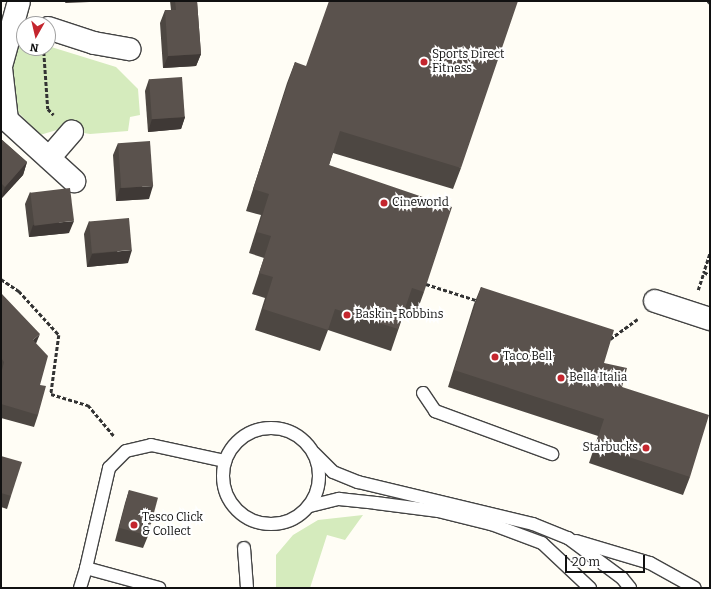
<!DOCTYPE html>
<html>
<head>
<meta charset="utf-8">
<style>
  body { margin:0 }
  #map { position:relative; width:711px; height:589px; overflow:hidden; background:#fffdf5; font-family:Bitter,serif }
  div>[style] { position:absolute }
  .green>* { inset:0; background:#d5ebbd }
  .path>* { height:2.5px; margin-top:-1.25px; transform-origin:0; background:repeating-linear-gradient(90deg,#333 0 4px,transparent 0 6px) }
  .roads { filter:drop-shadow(1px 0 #444) drop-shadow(-1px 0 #444) drop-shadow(0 1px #444) drop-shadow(0 -1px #444) }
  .lane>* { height:12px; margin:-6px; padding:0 6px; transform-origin:6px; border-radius:6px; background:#fff }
  .lane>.ring { margin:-6px; padding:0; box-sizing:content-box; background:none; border:12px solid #fff; border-radius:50% }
  .street>* { height:22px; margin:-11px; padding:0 11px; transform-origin:11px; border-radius:11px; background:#fff }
  .wall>* { inset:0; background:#4d4742 }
  .shaded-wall>* { inset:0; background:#3f3936 }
  .building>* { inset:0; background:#5a524d; transform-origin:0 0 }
  .dots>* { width:11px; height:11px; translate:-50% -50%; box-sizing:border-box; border:2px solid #fff; border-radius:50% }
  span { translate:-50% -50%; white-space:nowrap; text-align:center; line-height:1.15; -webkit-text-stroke:4px #fff; paint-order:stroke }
  .poi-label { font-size:12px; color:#111 }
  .left { translate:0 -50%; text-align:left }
  .right { translate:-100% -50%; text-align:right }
  .frame { position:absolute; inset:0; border:2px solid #111; pointer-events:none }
  .north { position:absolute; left:16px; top:16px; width:40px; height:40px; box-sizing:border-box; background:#fff; border:1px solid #a0a0a0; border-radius:50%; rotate:188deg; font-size:11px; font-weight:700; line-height:16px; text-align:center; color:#111 }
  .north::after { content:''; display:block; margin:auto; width:14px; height:18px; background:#c4262e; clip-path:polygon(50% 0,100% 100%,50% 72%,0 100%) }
  .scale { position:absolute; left:565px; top:555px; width:80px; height:18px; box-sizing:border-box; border:2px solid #111; border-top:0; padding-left:5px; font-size:12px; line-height:14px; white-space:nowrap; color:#111; -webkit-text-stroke:3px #fff; paint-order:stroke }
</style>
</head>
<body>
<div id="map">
  <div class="green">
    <div style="clip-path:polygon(24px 43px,24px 48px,48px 48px,48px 46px,116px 67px,138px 89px,140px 115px,130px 117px,128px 131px,90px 134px,60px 129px,40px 135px,15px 109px,8px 66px,17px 44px)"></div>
    <div style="clip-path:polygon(363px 515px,345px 540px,327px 535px,310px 588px,276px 588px,276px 555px,293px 535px,318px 520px)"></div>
  </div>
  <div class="path">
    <div style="left:708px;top:1px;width:3px;rotate:45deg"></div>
    <div style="left:44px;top:52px;width:57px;rotate:86deg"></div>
    <div style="left:48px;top:109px;width:8px;rotate:45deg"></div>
    <div style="left:710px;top:254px;width:19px;rotate:108deg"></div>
    <div style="left:704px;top:272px;width:7px;rotate:27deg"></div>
    <div style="left:1px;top:279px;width:22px;rotate:34deg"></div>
    <div style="left:19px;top:291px;width:59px;rotate:47.7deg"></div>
    <div style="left:59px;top:335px;width:60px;rotate:97.7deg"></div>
    <div style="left:51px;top:394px;width:39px;rotate:17deg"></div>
    <div style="left:88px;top:405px;width:40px;rotate:50deg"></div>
    <div style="left:426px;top:284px;width:56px;rotate:17.8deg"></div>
    <div style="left:698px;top:290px;width:19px;rotate:-72deg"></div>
    <div style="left:610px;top:339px;width:34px;rotate:-36deg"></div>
  </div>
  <div class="roads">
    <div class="lane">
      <div style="left:423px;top:393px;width:22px;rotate:56deg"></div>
      <div style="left:435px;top:411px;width:125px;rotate:20.2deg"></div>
      <div class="ring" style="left:223px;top:428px;width:84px;height:84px"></div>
      <div style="left:314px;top:453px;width:27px;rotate:45deg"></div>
      <div style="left:333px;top:472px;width:27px;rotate:22deg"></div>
      <div style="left:358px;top:482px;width:180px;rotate:13.5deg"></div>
      <div style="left:533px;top:524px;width:38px;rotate:22deg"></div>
      <div style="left:568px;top:538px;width:67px;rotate:36.5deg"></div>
      <div style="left:622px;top:578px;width:13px;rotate:51deg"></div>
      <div style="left:310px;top:506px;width:30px;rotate:-14deg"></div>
      <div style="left:339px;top:499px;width:37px;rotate:6deg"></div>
      <div style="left:376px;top:503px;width:63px;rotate:7.4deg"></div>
      <div style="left:438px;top:511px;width:55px;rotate:13.8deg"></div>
      <div style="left:491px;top:524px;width:54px;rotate:20.4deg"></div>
      <div style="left:542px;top:543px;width:66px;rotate:43.2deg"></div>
      <div style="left:576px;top:541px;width:77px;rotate:16.6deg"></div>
      <div style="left:650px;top:563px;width:51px;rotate:29.1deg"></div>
      <div style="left:244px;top:548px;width:40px;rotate:85.7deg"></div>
      <div style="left:86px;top:568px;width:103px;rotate:-77deg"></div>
      <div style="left:109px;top:468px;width:24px;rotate:-45deg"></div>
      <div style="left:126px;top:451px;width:26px;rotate:-13deg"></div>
      <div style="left:151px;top:445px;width:76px;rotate:12.2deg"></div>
      <div style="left:80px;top:588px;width:21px;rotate:-73deg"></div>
      <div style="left:86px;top:568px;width:76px;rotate:15.3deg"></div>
    </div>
    <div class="street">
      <div style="left:48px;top:28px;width:48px;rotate:18.1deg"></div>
      <div style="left:94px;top:43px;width:36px;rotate:10deg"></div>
      <div style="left:1px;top:66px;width:67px;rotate:-74.5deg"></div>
      <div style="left:1px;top:68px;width:52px;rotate:83.4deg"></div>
      <div style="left:7px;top:120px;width:91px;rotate:42.3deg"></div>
      <div style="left:49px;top:158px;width:35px;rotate:-49deg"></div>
      <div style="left:655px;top:301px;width:58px;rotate:18.1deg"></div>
    </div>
  </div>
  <div class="wall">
    <div style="clip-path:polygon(170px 1px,197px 1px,201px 54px,196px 66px,163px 68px,160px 23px,165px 10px,171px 10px)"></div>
    <div style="clip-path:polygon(295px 62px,461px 168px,453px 189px,333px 153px,329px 165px,424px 292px,416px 314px,405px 310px,391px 351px,328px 330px,320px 351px,255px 330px,265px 298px,252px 294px,264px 258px,249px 253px,261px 215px,246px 211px,287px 83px)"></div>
    <div style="clip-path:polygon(149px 79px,185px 117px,181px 129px,148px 132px,145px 91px)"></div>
    <div style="clip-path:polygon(1px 139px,27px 162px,23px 175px,1px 199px)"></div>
    <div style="clip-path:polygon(118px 143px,149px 199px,116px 201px,113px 155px)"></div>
    <div style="clip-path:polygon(30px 192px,69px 233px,29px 237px,25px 204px)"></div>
    <div style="clip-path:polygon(89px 221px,128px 263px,87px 267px,84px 234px)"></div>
    <div style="clip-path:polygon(481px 287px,604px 363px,622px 387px,690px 477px,683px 495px,589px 463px,598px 436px,448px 387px,474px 304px)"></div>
    <div style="clip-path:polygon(1px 293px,36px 344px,40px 385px,38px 415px,34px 427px,1px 418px)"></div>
    <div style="clip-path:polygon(1px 456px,11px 496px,7px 509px,1px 507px)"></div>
    <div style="clip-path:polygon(129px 490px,148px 536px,143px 548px,115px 541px,125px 503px)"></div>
  </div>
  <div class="shaded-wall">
    <div style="clip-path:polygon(66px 1px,114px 1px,65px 3px)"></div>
    <div style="clip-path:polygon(201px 54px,196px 66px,163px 68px,168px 56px)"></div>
    <div style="clip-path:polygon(185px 117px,181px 129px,148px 132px,152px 119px)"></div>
    <div style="clip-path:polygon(27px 162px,23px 175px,1px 199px,5px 187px)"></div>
    <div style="clip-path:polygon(153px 186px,149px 199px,116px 201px,120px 188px)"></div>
    <div style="clip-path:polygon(74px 221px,69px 233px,29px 237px,33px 225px)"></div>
    <div style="clip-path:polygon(132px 250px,128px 263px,87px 267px,92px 254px)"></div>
    <div style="clip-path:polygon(40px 334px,35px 346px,33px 340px)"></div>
  </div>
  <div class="building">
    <div style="clip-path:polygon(175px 1px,197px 1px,201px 54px,168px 56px,165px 10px,176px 10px)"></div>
    <div style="clip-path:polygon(329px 1px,518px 1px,461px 168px,340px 131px,329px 165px,452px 207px,424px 292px,412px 288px,398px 329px,335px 309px,328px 330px,263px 309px,273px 277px,259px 273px,271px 236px,257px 232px,269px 194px,253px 189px,295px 62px,306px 66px)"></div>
    <div style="left:182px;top:77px;width:40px;height:33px;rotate:86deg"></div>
    <div style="clip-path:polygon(1px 139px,27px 162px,5px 187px,1px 183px)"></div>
    <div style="left:150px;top:141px;width:45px;height:32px;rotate:86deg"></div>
    <div style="left:70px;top:188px;width:33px;height:40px;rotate:83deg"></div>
    <div style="left:129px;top:218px;width:32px;height:40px;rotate:85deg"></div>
    <div style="clip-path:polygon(481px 287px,614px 330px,604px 363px,627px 368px,622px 387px,709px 415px,690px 477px,595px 446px,604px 419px,454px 370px)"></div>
    <div style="clip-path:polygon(1px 293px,40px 334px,33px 340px,48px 356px,40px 385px,46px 386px,38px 415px,1px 404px,1px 374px,4px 362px,1px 358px)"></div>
    <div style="clip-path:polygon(1px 456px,22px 462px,11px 496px,1px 493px)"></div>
    <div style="left:129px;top:490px;width:30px;height:39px;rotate:15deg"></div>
  </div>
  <div class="dots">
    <div style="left:424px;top:62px;background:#c4262e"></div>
    <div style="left:384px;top:203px;background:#c4262e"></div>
    <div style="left:347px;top:315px;background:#c4262e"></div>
    <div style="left:495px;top:357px;background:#c4262e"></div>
    <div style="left:561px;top:378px;background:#c4262e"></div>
    <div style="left:646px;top:448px;background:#c4262e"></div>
    <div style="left:134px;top:525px;background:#c4262e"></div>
  </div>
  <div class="poi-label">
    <span class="left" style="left:432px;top:62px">Sports Direct<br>Fitness</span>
    <span class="left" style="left:392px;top:203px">Cineworld</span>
    <span class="left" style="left:355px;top:315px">Baskin-Robbins</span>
    <span class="left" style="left:503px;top:357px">Taco Bell</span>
    <span class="left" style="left:569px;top:378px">Bella Italia</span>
    <span class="right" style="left:638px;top:448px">Starbucks</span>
    <span class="left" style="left:142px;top:525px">Tesco Click<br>&amp; Collect</span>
  </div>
  <div class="frame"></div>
  <div class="north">N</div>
  <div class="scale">20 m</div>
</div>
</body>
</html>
